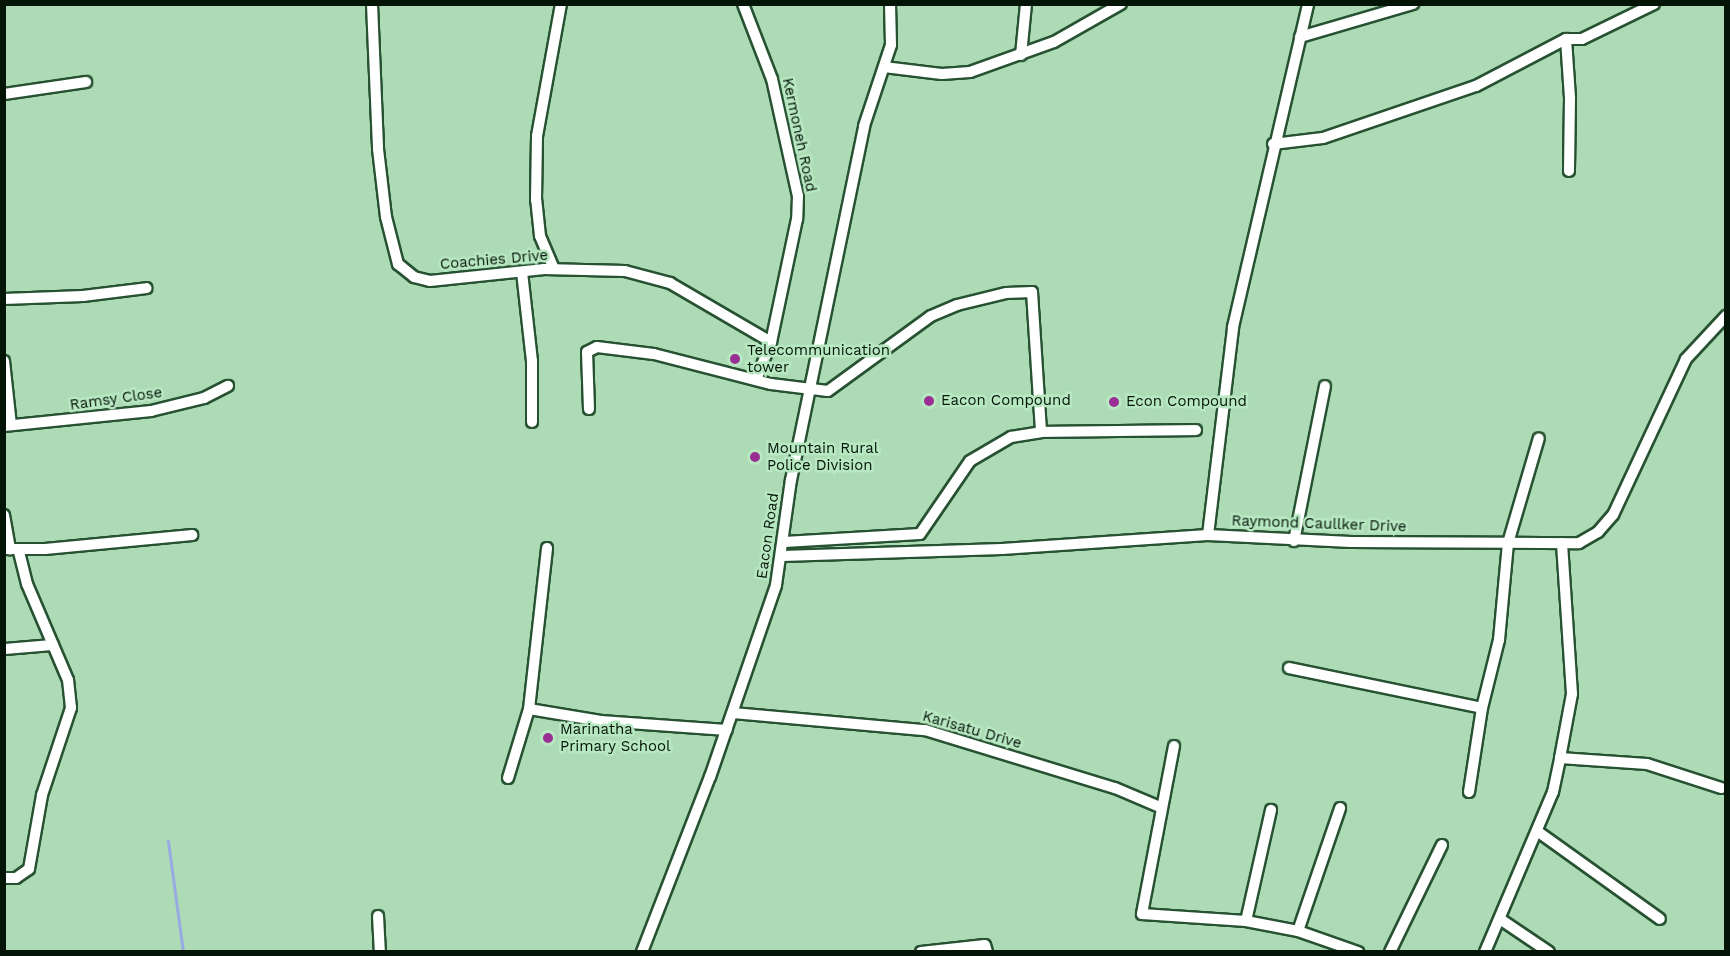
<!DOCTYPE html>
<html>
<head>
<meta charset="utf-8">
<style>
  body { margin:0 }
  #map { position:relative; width:1730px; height:956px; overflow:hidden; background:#acdbb5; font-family:"Work Sans",sans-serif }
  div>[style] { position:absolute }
  .stream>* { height:3px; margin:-1.5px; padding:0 1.5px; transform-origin:1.5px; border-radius:1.5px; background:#98aae2 }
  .roads { filter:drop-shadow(2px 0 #275232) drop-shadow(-2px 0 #275232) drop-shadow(0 2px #275232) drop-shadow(0 -2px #275232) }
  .street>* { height:10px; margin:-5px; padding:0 5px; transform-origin:5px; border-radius:5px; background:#fff }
  .dots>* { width:16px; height:16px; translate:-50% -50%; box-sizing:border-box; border:3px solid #b8e8c2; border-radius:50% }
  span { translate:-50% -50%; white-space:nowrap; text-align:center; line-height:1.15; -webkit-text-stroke:5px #b8e8c2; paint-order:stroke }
  .street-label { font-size:15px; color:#041508 }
  .poi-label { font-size:15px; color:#041508 }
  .left { translate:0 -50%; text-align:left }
  .frame { position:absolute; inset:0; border:6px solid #041508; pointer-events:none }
</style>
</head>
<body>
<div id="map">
  <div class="stream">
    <div style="left:168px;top:841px;width:112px;rotate:82.3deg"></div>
  </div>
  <div class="roads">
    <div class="street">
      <div style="left:372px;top:4px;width:145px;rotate:87.6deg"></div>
      <div style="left:378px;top:149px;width:68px;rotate:83.3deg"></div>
      <div style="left:386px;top:217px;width:49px;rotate:75.7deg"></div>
      <div style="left:398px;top:264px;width:21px;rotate:39deg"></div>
      <div style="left:414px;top:277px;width:16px;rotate:14deg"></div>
      <div style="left:430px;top:281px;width:115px;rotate:-6deg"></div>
      <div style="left:544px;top:269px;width:81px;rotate:1.4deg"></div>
      <div style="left:625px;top:271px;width:47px;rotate:14.9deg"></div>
      <div style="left:670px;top:283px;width:117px;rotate:30.3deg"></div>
      <div style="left:743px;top:4px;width:80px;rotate:68.9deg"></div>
      <div style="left:772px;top:79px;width:120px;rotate:77.5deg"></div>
      <div style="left:798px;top:196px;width:23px;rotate:92deg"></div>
      <div style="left:797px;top:219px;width:126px;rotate:101.9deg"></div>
      <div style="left:771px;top:342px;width:41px;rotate:111.5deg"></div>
      <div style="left:1300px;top:37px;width:118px;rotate:-16.3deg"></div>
      <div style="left:1566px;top:39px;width:59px;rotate:86.1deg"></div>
      <div style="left:1570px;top:98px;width:73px;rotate:90.8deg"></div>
      <div style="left:1021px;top:55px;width:51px;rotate:-84.4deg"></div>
      <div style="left:884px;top:67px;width:58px;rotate:6.9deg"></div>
      <div style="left:942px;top:74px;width:28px;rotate:-4deg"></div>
      <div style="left:970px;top:72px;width:89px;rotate:-19.7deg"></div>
      <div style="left:1054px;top:42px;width:77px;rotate:-29.6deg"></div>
      <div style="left:4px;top:94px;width:83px;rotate:-8.3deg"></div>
      <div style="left:1273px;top:144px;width:50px;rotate:-6.8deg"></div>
      <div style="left:1323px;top:138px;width:162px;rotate:-18.8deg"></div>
      <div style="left:1476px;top:86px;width:102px;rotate:-27.6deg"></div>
      <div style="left:1566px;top:39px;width:16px"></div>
      <div style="left:1582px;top:39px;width:80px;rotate:-25.9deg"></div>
      <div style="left:554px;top:269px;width:36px;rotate:-113deg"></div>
      <div style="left:540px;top:236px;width:36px;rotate:-96deg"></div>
      <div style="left:536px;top:200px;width:64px;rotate:-89.1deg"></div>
      <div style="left:537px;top:136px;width:134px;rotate:-79.7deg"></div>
      <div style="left:522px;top:272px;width:90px;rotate:83.6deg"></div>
      <div style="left:532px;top:361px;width:61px;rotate:90deg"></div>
      <div style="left:4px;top:299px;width:79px;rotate:-2.2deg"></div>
      <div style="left:83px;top:296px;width:64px;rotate:-7.1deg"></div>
      <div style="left:4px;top:361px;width:64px;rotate:83.8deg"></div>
      <div style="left:589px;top:409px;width:57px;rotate:-92deg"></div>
      <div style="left:587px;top:352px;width:11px;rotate:-27deg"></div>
      <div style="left:597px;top:347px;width:57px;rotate:7deg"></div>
      <div style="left:654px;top:354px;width:121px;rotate:14.4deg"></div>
      <div style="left:771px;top:384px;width:57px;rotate:7deg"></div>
      <div style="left:828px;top:391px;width:127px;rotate:-36.1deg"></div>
      <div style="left:931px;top:316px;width:28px;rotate:-23deg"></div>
      <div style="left:957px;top:305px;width:50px;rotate:-13.8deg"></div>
      <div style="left:1006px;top:293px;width:26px;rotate:-2deg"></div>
      <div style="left:1032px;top:292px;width:140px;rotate:86.3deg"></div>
      <div style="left:4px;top:426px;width:148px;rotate:-5.8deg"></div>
      <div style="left:151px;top:411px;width:55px;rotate:-13.8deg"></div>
      <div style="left:204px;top:398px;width:27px;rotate:-27deg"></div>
      <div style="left:4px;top:515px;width:35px;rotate:80deg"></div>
      <div style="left:1208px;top:535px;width:209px;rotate:-83.1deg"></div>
      <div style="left:1233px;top:327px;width:332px;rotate:-76.9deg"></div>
      <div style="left:1294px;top:541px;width:158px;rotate:-78.7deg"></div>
      <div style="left:784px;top:542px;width:136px;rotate:-3.4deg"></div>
      <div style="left:920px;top:534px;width:88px;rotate:-55.6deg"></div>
      <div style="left:970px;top:461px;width:48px;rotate:-30.3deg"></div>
      <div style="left:1011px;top:437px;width:30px;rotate:-9deg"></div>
      <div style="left:1041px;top:432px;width:155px;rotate:-0.7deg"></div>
      <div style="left:4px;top:549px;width:41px"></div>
      <div style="left:45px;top:549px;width:148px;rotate:-5.4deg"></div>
      <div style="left:782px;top:556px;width:220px;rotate:-1.8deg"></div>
      <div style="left:1002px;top:549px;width:206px;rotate:-3.9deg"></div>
      <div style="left:1208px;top:535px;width:143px;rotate:2.8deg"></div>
      <div style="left:1351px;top:542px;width:228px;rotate:0.3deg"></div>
      <div style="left:1579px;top:543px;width:22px;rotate:-30deg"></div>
      <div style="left:1598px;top:532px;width:23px;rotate:-49deg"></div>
      <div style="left:1613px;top:515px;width:172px;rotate:-64.9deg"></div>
      <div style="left:1686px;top:359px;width:59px;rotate:-47.1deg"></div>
      <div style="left:4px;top:649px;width:49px;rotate:-4.7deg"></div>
      <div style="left:1289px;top:668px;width:197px;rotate:11.7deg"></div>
      <div style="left:529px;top:709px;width:73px;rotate:9.5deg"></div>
      <div style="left:601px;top:721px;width:126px;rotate:4.1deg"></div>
      <div style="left:733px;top:713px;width:193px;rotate:5.1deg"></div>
      <div style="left:925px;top:730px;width:199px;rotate:17deg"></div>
      <div style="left:1115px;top:788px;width:49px;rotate:22.9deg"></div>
      <div style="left:1174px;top:746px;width:171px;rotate:100.8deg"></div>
      <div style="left:1142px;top:914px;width:104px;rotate:3.9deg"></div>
      <div style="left:1246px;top:921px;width:53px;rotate:10.9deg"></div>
      <div style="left:1298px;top:931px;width:64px;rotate:19.3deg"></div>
      <div style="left:1560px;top:758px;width:65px;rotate:-79.4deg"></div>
      <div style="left:1572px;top:694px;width:151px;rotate:-93.8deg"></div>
      <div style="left:508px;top:778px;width:72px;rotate:-73.1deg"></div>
      <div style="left:529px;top:709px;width:162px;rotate:-83.6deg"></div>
      <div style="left:1469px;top:792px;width:85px;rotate:-81.2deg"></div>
      <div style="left:1482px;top:708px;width:70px;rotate:-76deg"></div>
      <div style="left:1499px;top:640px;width:97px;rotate:-84.7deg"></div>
      <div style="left:1508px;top:543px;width:109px;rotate:-73.6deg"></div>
      <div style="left:1537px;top:831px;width:151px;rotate:35.6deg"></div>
      <div style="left:4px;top:878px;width:12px"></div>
      <div style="left:16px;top:878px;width:16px;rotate:-35deg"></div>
      <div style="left:29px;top:869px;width:75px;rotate:-80deg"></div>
      <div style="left:42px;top:795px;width:92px;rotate:-71.6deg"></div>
      <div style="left:71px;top:708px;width:28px;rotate:-96deg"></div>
      <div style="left:68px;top:680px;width:104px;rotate:-113.1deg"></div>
      <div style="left:27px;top:584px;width:36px;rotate:-104deg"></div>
      <div style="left:378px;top:916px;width:36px;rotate:87deg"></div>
      <div style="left:1500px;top:919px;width:59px;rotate:34deg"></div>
      <div style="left:1246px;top:921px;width:114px;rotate:-77.3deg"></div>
      <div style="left:1298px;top:931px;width:130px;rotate:-71.1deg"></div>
      <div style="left:642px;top:952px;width:188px;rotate:-68.8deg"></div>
      <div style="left:710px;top:777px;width:203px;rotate:-71deg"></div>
      <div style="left:776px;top:585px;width:106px;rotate:-81.9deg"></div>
      <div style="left:791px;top:480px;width:361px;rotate:-78.3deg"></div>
      <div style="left:864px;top:126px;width:85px;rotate:-71.6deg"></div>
      <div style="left:891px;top:45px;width:41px;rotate:-91.4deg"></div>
      <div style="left:921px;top:952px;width:64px;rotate:-6.2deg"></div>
      <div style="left:985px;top:945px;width:7px;rotate:74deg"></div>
      <div style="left:1390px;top:952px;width:119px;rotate:-64.1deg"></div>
      <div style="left:1485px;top:952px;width:174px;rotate:-67deg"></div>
      <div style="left:1553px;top:792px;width:35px;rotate:-78deg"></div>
      <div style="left:1560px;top:758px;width:87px;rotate:3.9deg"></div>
      <div style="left:1647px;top:764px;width:78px;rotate:18deg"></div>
    </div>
  </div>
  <div class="dots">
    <div style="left:735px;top:359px;background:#992f92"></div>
    <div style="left:929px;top:401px;background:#992f92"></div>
    <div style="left:1114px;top:402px;background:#992f92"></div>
    <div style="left:755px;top:457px;background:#992f92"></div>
    <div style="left:548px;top:738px;background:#992f92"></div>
  </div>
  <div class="street-label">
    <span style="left:799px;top:135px;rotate:78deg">Kermoneh Road</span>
    <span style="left:494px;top:260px;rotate:-5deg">Coachies Drive</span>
    <span style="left:116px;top:399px;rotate:-8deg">Ramsy Close</span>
    <span style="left:1319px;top:524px;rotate:2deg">Raymond Caullker Drive</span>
    <span style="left:768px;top:536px;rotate:-82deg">Eacon Road</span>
    <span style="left:972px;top:730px;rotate:16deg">Karisatu Drive</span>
  </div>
  <div class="poi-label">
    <span class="left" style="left:747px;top:359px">Telecommunication<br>tower</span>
    <span class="left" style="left:941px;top:401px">Eacon Compound</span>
    <span class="left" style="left:1126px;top:402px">Econ Compound</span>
    <span class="left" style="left:767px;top:457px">Mountain Rural<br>Police Division</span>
    <span class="left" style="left:560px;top:738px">Marinatha<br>Primary School</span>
  </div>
  <div class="frame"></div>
</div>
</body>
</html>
